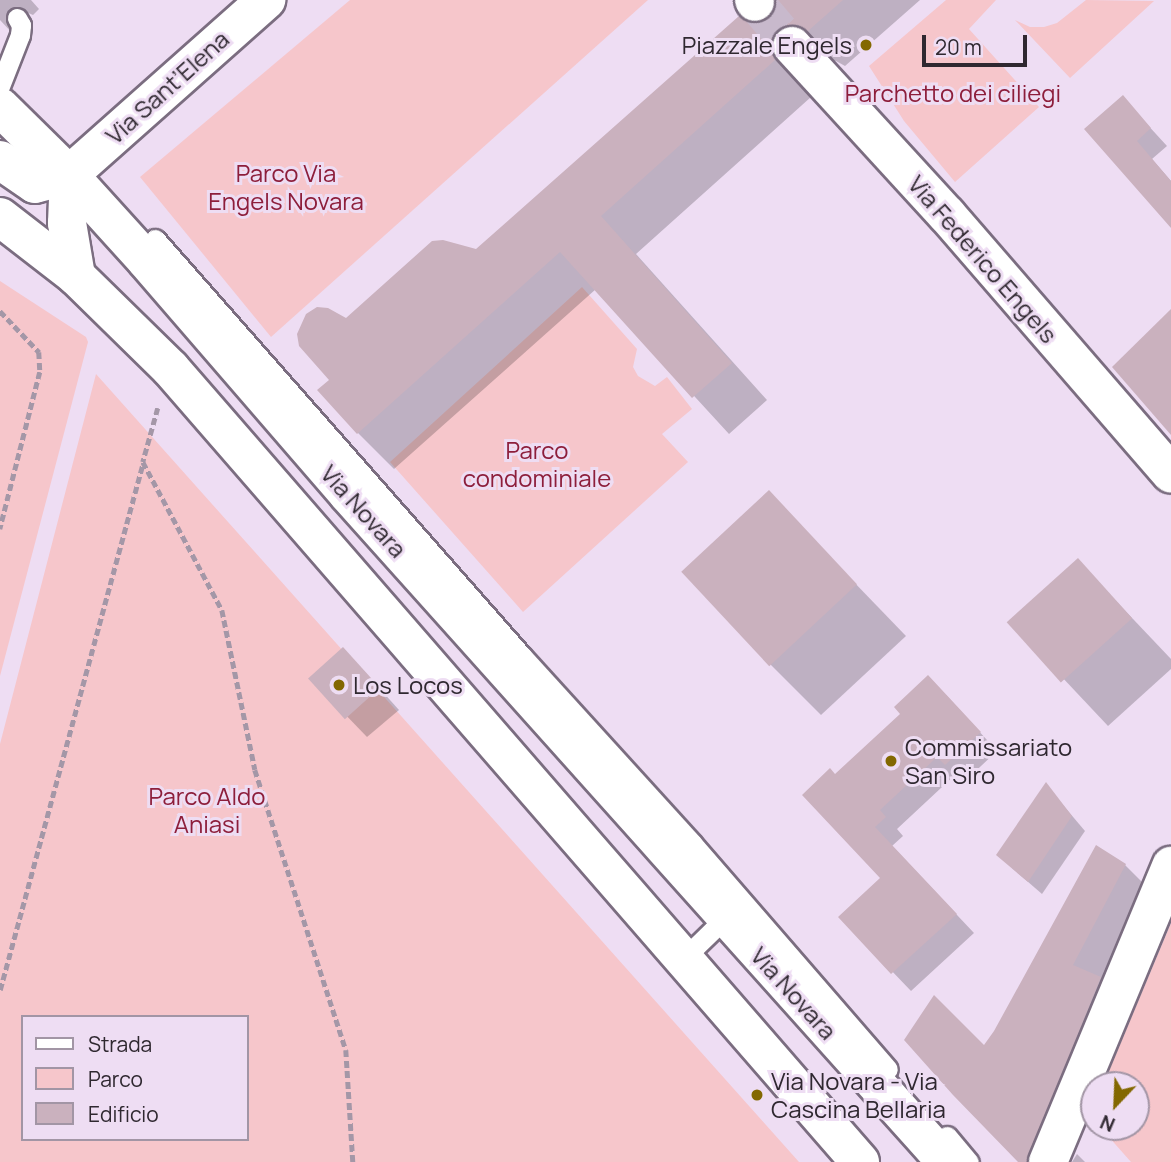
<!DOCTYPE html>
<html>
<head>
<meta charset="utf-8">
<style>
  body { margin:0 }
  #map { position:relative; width:1171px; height:1162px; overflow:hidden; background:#eeddf3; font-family:Manrope,sans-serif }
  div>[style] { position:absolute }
  .green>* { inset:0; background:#f6c6cb }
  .shadow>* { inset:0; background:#0003 }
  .building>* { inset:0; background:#cab1be; transform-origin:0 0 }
  .minor-tunnel>* { height:38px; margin-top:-19px; transform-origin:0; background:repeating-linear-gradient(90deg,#c8b9cc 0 38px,transparent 0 57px) }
  .path>* { height:4.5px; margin-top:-2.25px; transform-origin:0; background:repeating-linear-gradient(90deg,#a497a7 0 7px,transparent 0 10.5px) }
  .roads { filter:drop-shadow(2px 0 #7b6d80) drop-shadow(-2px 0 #7b6d80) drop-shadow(0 2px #7b6d80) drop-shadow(0 -2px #7b6d80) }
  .service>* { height:19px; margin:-9.5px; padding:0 9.5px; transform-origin:9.5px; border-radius:9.5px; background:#fff }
  .minor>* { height:38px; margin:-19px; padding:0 19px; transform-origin:19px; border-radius:19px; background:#fff }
  .primary>* { height:38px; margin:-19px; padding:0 19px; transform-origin:19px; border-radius:19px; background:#fff }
  .dots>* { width:19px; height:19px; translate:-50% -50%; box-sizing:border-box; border:4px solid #eeddf3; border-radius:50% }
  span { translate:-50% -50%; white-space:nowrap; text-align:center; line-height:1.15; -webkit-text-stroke:6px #eeddf3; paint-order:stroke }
  .poi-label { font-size:24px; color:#2f2830 }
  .right { translate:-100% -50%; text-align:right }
  .left { translate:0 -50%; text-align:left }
  .street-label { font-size:24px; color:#2f2830 }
  .park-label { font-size:24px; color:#8d1e3b }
  .legend { position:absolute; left:21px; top:1015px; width:228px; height:126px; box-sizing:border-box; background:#eeddf3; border:2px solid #a295a5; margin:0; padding:9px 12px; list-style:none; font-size:21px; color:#2f2830 }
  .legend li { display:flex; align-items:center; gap:14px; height:35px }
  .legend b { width:35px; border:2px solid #a295a5 }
  .north { position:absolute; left:1080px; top:1071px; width:70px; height:70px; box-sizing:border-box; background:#eeddf3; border:2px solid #a295a5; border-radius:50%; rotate:203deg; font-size:19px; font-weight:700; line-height:28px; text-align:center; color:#2f2830 }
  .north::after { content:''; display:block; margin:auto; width:24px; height:32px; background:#836801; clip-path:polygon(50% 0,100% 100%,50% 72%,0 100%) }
  .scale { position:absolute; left:922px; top:35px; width:105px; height:32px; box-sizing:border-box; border:4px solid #2f2830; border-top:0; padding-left:9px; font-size:21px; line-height:24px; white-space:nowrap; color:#2f2830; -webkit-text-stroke:5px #eeddf3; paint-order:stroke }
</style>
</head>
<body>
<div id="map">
  <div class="green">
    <div style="clip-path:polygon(350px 0,648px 0,271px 337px,140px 177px)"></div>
    <div style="clip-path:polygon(946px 0,996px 0,969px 29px,1039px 107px,955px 182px,904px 121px,869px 66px)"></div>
    <div style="clip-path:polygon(1086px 0,1154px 1px,1070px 78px,1015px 20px,1030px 27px,1044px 27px,1057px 23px)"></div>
    <div style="clip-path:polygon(0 281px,86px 337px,88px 342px,0 676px)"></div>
    <div style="clip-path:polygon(582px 287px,637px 349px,633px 367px,638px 376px,655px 386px,667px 377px,692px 409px,662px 434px,688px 462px,523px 612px,390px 462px)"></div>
    <div style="clip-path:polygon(evenodd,96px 374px,799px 1162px,0 1162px,0 744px,96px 374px,23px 1017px,247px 1017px,247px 1139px,23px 1139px,23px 1017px)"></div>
    <div style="clip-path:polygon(1171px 923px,1171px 1162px,1131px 1162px,1100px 1127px,1136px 1127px,1136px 1085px,1103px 1085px)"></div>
  </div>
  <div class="shadow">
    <div style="clip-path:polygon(0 0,31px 0,39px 9px,33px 15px,26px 12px,17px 14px,13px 34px,0 20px)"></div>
    <div style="clip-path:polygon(777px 0,920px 0,845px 66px,836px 61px,825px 60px,806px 88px,811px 97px,636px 254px,767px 400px,729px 434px,596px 289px,394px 469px,358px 433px,331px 380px,346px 320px,476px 251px,753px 26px,766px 23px,775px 14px)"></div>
    <div style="clip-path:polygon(1123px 98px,1167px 146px,1152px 159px,1171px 181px,1171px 225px,1087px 129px)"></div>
    <div style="clip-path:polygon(768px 493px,906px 636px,821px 715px,771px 665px)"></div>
    <div style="clip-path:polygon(1078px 561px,1171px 659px,1171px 669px,1108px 726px,1010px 622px)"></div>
    <div style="clip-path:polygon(363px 670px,399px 710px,367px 737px,310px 678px)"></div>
    <div style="clip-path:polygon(946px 695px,997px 751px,964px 782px,956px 774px,897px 829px,903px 836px,892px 846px,974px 933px,911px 991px,840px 917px,882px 878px,835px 777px)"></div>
    <div style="clip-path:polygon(1046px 785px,1085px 831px,1042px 894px,1012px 868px)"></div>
    <div style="clip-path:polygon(1125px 865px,1151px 891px,1061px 1162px,1021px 1162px,984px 1048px)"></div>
    <div style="clip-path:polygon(1077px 1154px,1085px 1162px,1072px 1162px)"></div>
  </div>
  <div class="building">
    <div style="clip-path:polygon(776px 0,843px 0,808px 31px,798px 25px,788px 25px,778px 29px,771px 40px,771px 50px,775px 60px,601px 216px,732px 363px,692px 398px,560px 252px,357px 434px,317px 390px,329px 380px,299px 346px,297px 334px,306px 314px,317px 307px,328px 308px,346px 318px,432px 241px,443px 240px,476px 249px,739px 16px,753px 24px,764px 22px,774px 13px)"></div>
    <div style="clip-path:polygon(1123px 95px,1151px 128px,1137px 141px,1171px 181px,1171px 228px,1084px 129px)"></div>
    <div style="clip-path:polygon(1171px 309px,1171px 435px,1112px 367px)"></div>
    <div style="left:769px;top:490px;width:129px;height:120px;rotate:47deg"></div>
    <div style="left:1078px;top:558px;width:81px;height:96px;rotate:48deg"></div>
    <div style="left:343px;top:647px;width:55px;height:47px;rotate:48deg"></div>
    <div style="clip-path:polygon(928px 675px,981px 732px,945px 765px,937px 757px,880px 810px,886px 817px,875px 827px,957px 914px,891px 974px,838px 917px,880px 878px,802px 795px,830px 768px,835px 774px,900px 714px,894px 707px)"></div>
    <div style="clip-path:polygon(1046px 782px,1072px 816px,1028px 882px,996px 855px)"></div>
    <div style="clip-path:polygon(1096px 845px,1126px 864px,1073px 965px,1101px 977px,1027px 1162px,1018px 1162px,953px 1095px,904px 1040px,934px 995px,984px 1045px,994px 1031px)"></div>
  </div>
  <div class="minor-tunnel">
    <div style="left:755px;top:2px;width:57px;rotate:49.9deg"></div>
  </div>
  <div class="path">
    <div style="left:0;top:311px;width:57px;rotate:46.4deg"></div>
    <div style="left:39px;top:352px;width:20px;rotate:87deg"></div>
    <div style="left:40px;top:372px;width:162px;rotate:104.3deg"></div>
    <div style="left:158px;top:408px;width:56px;rotate:105.5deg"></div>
    <div style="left:143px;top:462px;width:168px;rotate:61.9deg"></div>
    <div style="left:222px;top:610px;width:163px;rotate:78.3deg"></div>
    <div style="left:255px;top:770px;width:294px;rotate:72deg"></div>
    <div style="left:346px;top:1050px;width:112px;rotate:86.4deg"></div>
    <div style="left:0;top:990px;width:546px;rotate:-74.82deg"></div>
  </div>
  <div class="roads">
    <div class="service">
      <div style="left:0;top:86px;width:55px;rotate:-68.6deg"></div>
      <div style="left:20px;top:35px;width:10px;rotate:-84deg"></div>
      <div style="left:21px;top:25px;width:8px;rotate:-120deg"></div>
      <div style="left:155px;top:239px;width:555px;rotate:48.65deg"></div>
      <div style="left:522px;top:656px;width:253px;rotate:47.7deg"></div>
      <div style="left:692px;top:843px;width:299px;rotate:49.1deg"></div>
      <div style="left:683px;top:959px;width:60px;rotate:-44.3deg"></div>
      <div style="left:947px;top:1136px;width:34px;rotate:50deg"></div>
    </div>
    <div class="minor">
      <div style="left:754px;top:0;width:2px;rotate:63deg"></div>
      <div style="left:792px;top:46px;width:229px;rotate:47.5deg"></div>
      <div style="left:947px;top:215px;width:342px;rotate:49.1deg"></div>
      <div style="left:69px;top:175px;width:264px;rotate:-41.6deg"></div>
      <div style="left:1048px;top:1162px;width:321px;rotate:-67.4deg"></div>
    </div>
    <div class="primary">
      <div style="left:0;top:107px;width:97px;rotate:44.6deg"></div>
      <div style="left:69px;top:175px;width:115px;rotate:47.8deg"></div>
      <div style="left:146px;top:260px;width:309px;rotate:49.2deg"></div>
      <div style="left:348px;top:494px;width:897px;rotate:48.16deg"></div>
      <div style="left:0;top:160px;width:42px;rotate:34.4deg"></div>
      <div style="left:35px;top:184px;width:35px;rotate:-15deg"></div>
      <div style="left:69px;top:175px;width:48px;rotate:92.4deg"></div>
      <div style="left:67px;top:223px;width:54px;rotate:80.4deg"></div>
      <div style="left:0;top:217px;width:96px;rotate:37.8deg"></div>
      <div style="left:76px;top:276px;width:132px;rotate:44.4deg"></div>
      <div style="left:170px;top:368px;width:1052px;rotate:49.01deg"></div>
    </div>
  </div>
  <div class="dots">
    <div style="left:866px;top:45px;background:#836801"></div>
    <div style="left:339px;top:685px;background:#836801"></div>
    <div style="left:891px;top:761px;background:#836801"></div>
    <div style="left:757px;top:1095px;background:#836801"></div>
  </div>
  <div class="poi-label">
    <span class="right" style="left:852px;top:45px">Piazzale Engels</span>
    <span class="left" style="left:353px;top:685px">Los Locos</span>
    <span class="left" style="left:905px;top:761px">Commissariato<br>San Siro</span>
    <span class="left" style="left:771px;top:1095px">Via Novara - Via<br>Cascina Bellaria</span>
  </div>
  <div class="street-label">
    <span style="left:167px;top:87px;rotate:-42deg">Via Sant’Elena</span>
    <span style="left:983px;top:259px;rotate:49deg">Via Federico Engels</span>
    <span style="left:364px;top:511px;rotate:48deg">Via Novara</span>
    <span style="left:794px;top:993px;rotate:48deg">Via Novara</span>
  </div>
  <div class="park-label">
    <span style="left:953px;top:93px">Parchetto dei ciliegi</span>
    <span style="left:286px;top:187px">Parco Via<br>Engels Novara</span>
    <span style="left:537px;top:464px">Parco<br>condominiale</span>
    <span style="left:207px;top:810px">Parco Aldo<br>Aniasi</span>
  </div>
  <ul class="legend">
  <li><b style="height:9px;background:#fff"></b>Strada</li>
  <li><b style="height:19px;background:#f6c6cb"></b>Parco</li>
  <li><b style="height:19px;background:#cab1be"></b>Edificio</li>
  </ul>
  <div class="north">N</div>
  <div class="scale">20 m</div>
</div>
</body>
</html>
